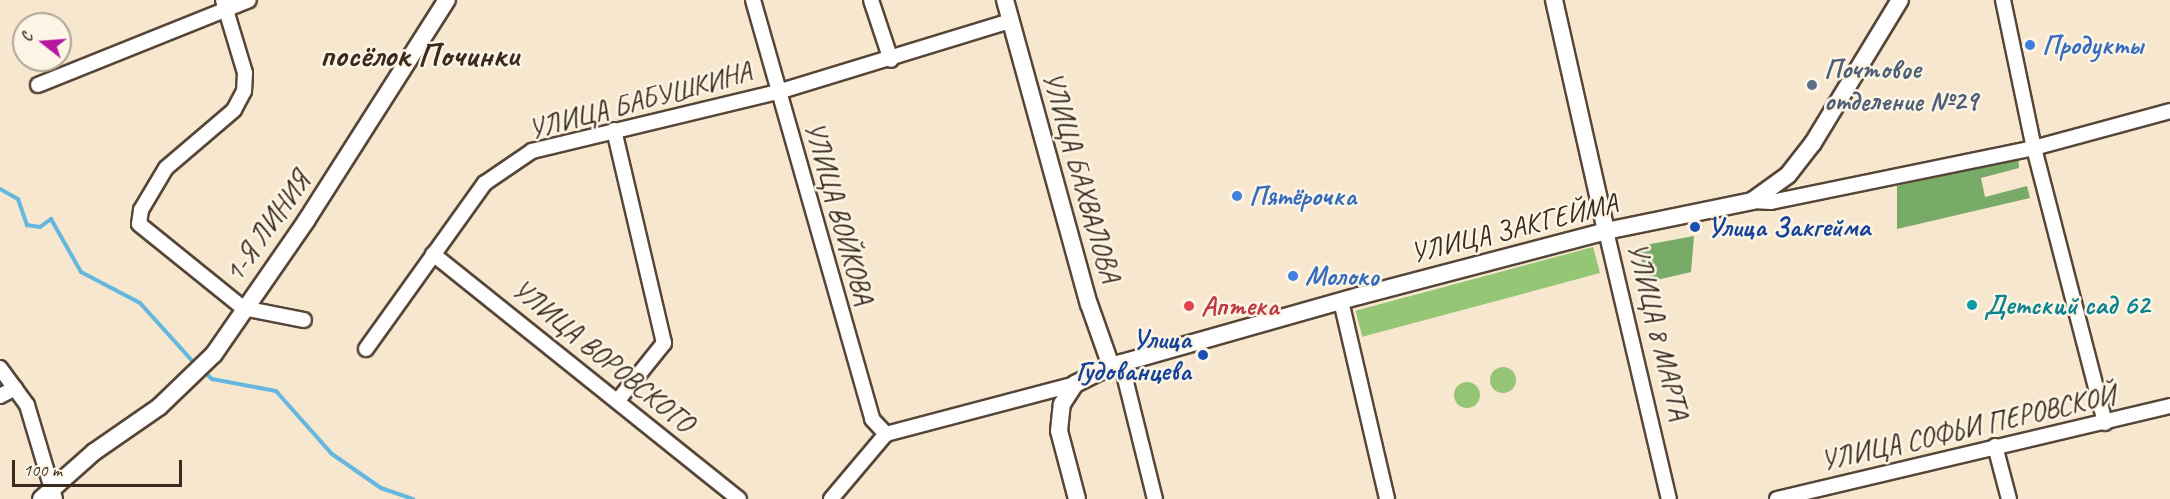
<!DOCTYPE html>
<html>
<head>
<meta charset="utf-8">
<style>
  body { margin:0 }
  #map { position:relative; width:2170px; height:499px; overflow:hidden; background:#f7e7ce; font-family:Caveat,sans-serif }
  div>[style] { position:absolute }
  .green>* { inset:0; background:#94c676; transform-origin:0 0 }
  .round { border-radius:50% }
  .forest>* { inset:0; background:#77ab67 }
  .stream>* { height:4px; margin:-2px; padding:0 2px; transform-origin:2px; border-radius:2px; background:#64b8e0 }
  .roads { filter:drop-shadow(2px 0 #574638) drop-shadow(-2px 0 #574638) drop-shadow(0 2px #574638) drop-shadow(0 -2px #574638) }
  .minor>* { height:14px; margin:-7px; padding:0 7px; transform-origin:7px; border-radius:7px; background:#fff }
  .tertiary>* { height:16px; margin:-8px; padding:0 8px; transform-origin:8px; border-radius:8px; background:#fff }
  .dots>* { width:16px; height:16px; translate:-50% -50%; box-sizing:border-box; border:3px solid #fcf5e5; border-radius:50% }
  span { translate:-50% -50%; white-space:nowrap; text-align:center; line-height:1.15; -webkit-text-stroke:5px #fcf5e5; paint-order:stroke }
  .shop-label { font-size:28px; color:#366cbe; font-weight:700 }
  .left { translate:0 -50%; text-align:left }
  .service-label { font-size:28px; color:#4e5e75; font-weight:700 }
  .street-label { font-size:28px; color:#3b2a1e }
  .transit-label { font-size:28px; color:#164399; font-weight:700 }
  .right { translate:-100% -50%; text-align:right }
  .culture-label { font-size:28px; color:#0d838f; font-weight:700 }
  .health-label { font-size:28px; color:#be3a42; font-weight:700 }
  .district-label { font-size:34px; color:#3b2a1e; font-weight:700 }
  .north { position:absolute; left:12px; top:12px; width:60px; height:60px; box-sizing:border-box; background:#fcf5e5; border:2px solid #afa495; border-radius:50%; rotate:287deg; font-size:16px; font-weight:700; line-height:24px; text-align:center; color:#3b2a1e }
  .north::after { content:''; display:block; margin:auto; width:21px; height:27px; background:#b5179e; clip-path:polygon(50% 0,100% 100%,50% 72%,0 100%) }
  .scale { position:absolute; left:12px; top:460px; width:170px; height:27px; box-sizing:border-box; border:3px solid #3b2a1e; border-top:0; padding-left:8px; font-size:18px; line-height:21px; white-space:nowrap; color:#3b2a1e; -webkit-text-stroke:4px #fcf5e5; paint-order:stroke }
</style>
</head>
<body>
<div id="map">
  <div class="green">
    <div style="left:1593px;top:247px;width:27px;height:246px;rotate:75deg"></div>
    <div class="round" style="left:1490px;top:367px;width:26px;height:26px"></div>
    <div class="round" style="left:1454px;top:382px;width:26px;height:26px"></div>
  </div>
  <div class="forest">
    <div style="clip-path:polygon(2018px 155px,2019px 168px,1981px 178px,1985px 197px,2027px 186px,2030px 198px,1897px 229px,1897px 186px)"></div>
    <div style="clip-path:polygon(1694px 236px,1691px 272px,1644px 283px,1640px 246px)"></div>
  </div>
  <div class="stream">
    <div style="left:0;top:189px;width:21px;rotate:29deg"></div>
    <div style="left:18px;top:199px;width:28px;rotate:71deg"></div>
    <div style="left:27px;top:225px;width:13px;rotate:9deg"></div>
    <div style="left:40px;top:227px;width:14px;rotate:-36deg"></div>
    <div style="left:51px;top:219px;width:61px;rotate:60.5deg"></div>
    <div style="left:81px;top:272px;width:67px;rotate:27.7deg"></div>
    <div style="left:140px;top:303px;width:84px;rotate:47.9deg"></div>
    <div style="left:204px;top:372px;width:11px;rotate:41deg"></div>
    <div style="left:212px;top:379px;width:65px;rotate:10.6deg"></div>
    <div style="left:276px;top:391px;width:84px;rotate:48.4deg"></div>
    <div style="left:332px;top:454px;width:60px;rotate:34.8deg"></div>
    <div style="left:381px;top:488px;width:34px;rotate:19deg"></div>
  </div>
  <div class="roads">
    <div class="minor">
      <div style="left:223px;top:0;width:76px;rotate:73.2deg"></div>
      <div style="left:245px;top:73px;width:18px;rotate:93deg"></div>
      <div style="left:244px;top:91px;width:21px;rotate:118deg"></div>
      <div style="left:234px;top:110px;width:89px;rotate:139.5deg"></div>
      <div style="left:166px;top:168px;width:49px;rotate:120.8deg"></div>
      <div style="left:141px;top:210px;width:14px;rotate:98deg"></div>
      <div style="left:139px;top:224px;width:134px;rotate:38.9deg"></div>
      <div style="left:243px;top:308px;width:62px;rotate:11.1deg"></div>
      <div style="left:753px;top:0;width:436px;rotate:74.1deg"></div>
      <div style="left:872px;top:419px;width:21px;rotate:47deg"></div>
      <div style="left:871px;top:0;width:63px;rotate:71.6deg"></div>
      <div style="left:2003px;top:0;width:151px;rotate:78.2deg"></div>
      <div style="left:2034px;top:148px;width:284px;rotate:75.5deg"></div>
      <div style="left:38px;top:85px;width:227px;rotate:-21.9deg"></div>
      <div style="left:614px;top:130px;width:219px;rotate:76.8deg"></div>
      <div style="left:664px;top:343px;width:72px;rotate:128.8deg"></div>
      <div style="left:1752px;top:201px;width:19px;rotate:3deg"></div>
      <div style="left:1771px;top:202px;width:268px;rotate:-11.6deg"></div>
      <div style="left:2034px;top:148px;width:141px;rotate:-15.2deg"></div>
      <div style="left:1606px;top:231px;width:275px;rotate:76.8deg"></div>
      <div style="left:433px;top:254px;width:392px;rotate:38.7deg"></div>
      <div style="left:1341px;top:301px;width:203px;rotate:76.9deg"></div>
      <div style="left:366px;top:349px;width:204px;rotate:-54.4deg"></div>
      <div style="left:485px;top:183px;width:57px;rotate:-34.2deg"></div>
      <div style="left:532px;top:151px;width:253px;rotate:-13.5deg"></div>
      <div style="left:778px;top:92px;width:243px;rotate:-17deg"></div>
      <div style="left:1121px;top:362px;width:141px;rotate:76.1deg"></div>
      <div style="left:0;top:368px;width:46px;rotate:53.9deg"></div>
      <div style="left:27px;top:405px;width:98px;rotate:73.4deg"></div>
      <div style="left:0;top:396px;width:17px;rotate:-28deg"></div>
      <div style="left:1995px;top:446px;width:55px;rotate:75.2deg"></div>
      <div style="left:831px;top:499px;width:85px;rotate:-49.8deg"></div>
      <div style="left:886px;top:434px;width:196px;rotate:-14.8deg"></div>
      <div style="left:1777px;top:499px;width:404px;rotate:-13.3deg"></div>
    </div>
    <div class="tertiary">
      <div style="left:1005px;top:0;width:315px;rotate:74.6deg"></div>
      <div style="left:1089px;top:304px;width:66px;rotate:70.5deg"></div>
      <div style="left:1554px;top:0;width:237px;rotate:77.3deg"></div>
      <div style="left:41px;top:499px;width:71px;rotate:-41.6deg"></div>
      <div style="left:94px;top:452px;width:79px;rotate:-34.7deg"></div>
      <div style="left:159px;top:407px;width:76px;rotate:-43.9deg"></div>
      <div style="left:214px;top:354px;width:162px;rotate:-55.3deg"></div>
      <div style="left:306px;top:221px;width:262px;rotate:-57.5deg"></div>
      <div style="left:1077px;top:499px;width:70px;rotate:-104.8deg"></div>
      <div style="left:1059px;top:431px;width:27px;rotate:-84deg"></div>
      <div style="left:1062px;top:404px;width:24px;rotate:-57deg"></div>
      <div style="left:1075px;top:384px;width:40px;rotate:-26.6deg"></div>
      <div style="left:1111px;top:366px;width:258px;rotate:-15.8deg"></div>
      <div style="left:1359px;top:296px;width:255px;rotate:-14.7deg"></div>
      <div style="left:1606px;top:231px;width:149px;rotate:-11.6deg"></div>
      <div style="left:1752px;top:201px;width:44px;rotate:-35.8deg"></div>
      <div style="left:1788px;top:175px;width:41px;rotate:-52deg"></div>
      <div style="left:1813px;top:143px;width:167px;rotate:-58.7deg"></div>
    </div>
  </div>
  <div class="dots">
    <div style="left:2030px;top:45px;background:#3f7fe0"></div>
    <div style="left:1812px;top:85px;background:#5c6f8a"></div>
    <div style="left:1237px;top:196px;background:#3f7fe0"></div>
    <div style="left:1695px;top:227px;background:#1a4fb4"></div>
    <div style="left:1293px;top:276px;background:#3f7fe0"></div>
    <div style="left:1972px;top:305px;background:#0f9aa8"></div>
    <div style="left:1189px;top:306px;background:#e0444e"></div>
    <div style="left:1203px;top:355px;background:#1a4fb4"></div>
  </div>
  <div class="shop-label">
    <span class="left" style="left:2042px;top:45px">Продукты</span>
    <span class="left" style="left:1249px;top:196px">Пятёрочка</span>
    <span class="left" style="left:1305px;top:276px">Молоко</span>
  </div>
  <div class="service-label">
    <span class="left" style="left:1824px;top:85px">Почтовое<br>отделение №29</span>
  </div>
  <div class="street-label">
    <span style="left:640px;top:101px;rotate:-15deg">УЛИЦА БАБУШКИНА</span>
    <span style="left:1081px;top:177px;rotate:74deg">УЛИЦА БАХВАЛОВА</span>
    <span style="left:839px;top:213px;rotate:74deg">УЛИЦА ВОЙКОВА</span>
    <span style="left:267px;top:227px;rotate:-55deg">1-Я ЛИНИЯ</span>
    <span style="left:1514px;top:228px;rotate:-14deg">УЛИЦА ЗАКГЕЙМА</span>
    <span style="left:1658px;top:331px;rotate:76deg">УЛИЦА 8 МАРТА</span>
    <span style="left:603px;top:356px;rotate:39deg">УЛИЦА ВОРОВСКОГО</span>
    <span style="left:1968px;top:428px;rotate:-13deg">УЛИЦА СОФЬИ ПЕРОВСКОЙ</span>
  </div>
  <div class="transit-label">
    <span class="left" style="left:1707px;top:227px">Улица Закгейма</span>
    <span class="right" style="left:1191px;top:355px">Улица<br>Гудованцева</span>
  </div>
  <div class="culture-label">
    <span class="left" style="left:1984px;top:305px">Детский сад 62</span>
  </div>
  <div class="health-label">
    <span class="left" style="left:1201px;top:306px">Аптека</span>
  </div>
  <div class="district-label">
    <span style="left:419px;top:55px">посёлок Починки</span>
  </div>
  <div class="north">С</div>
  <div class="scale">100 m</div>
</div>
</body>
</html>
